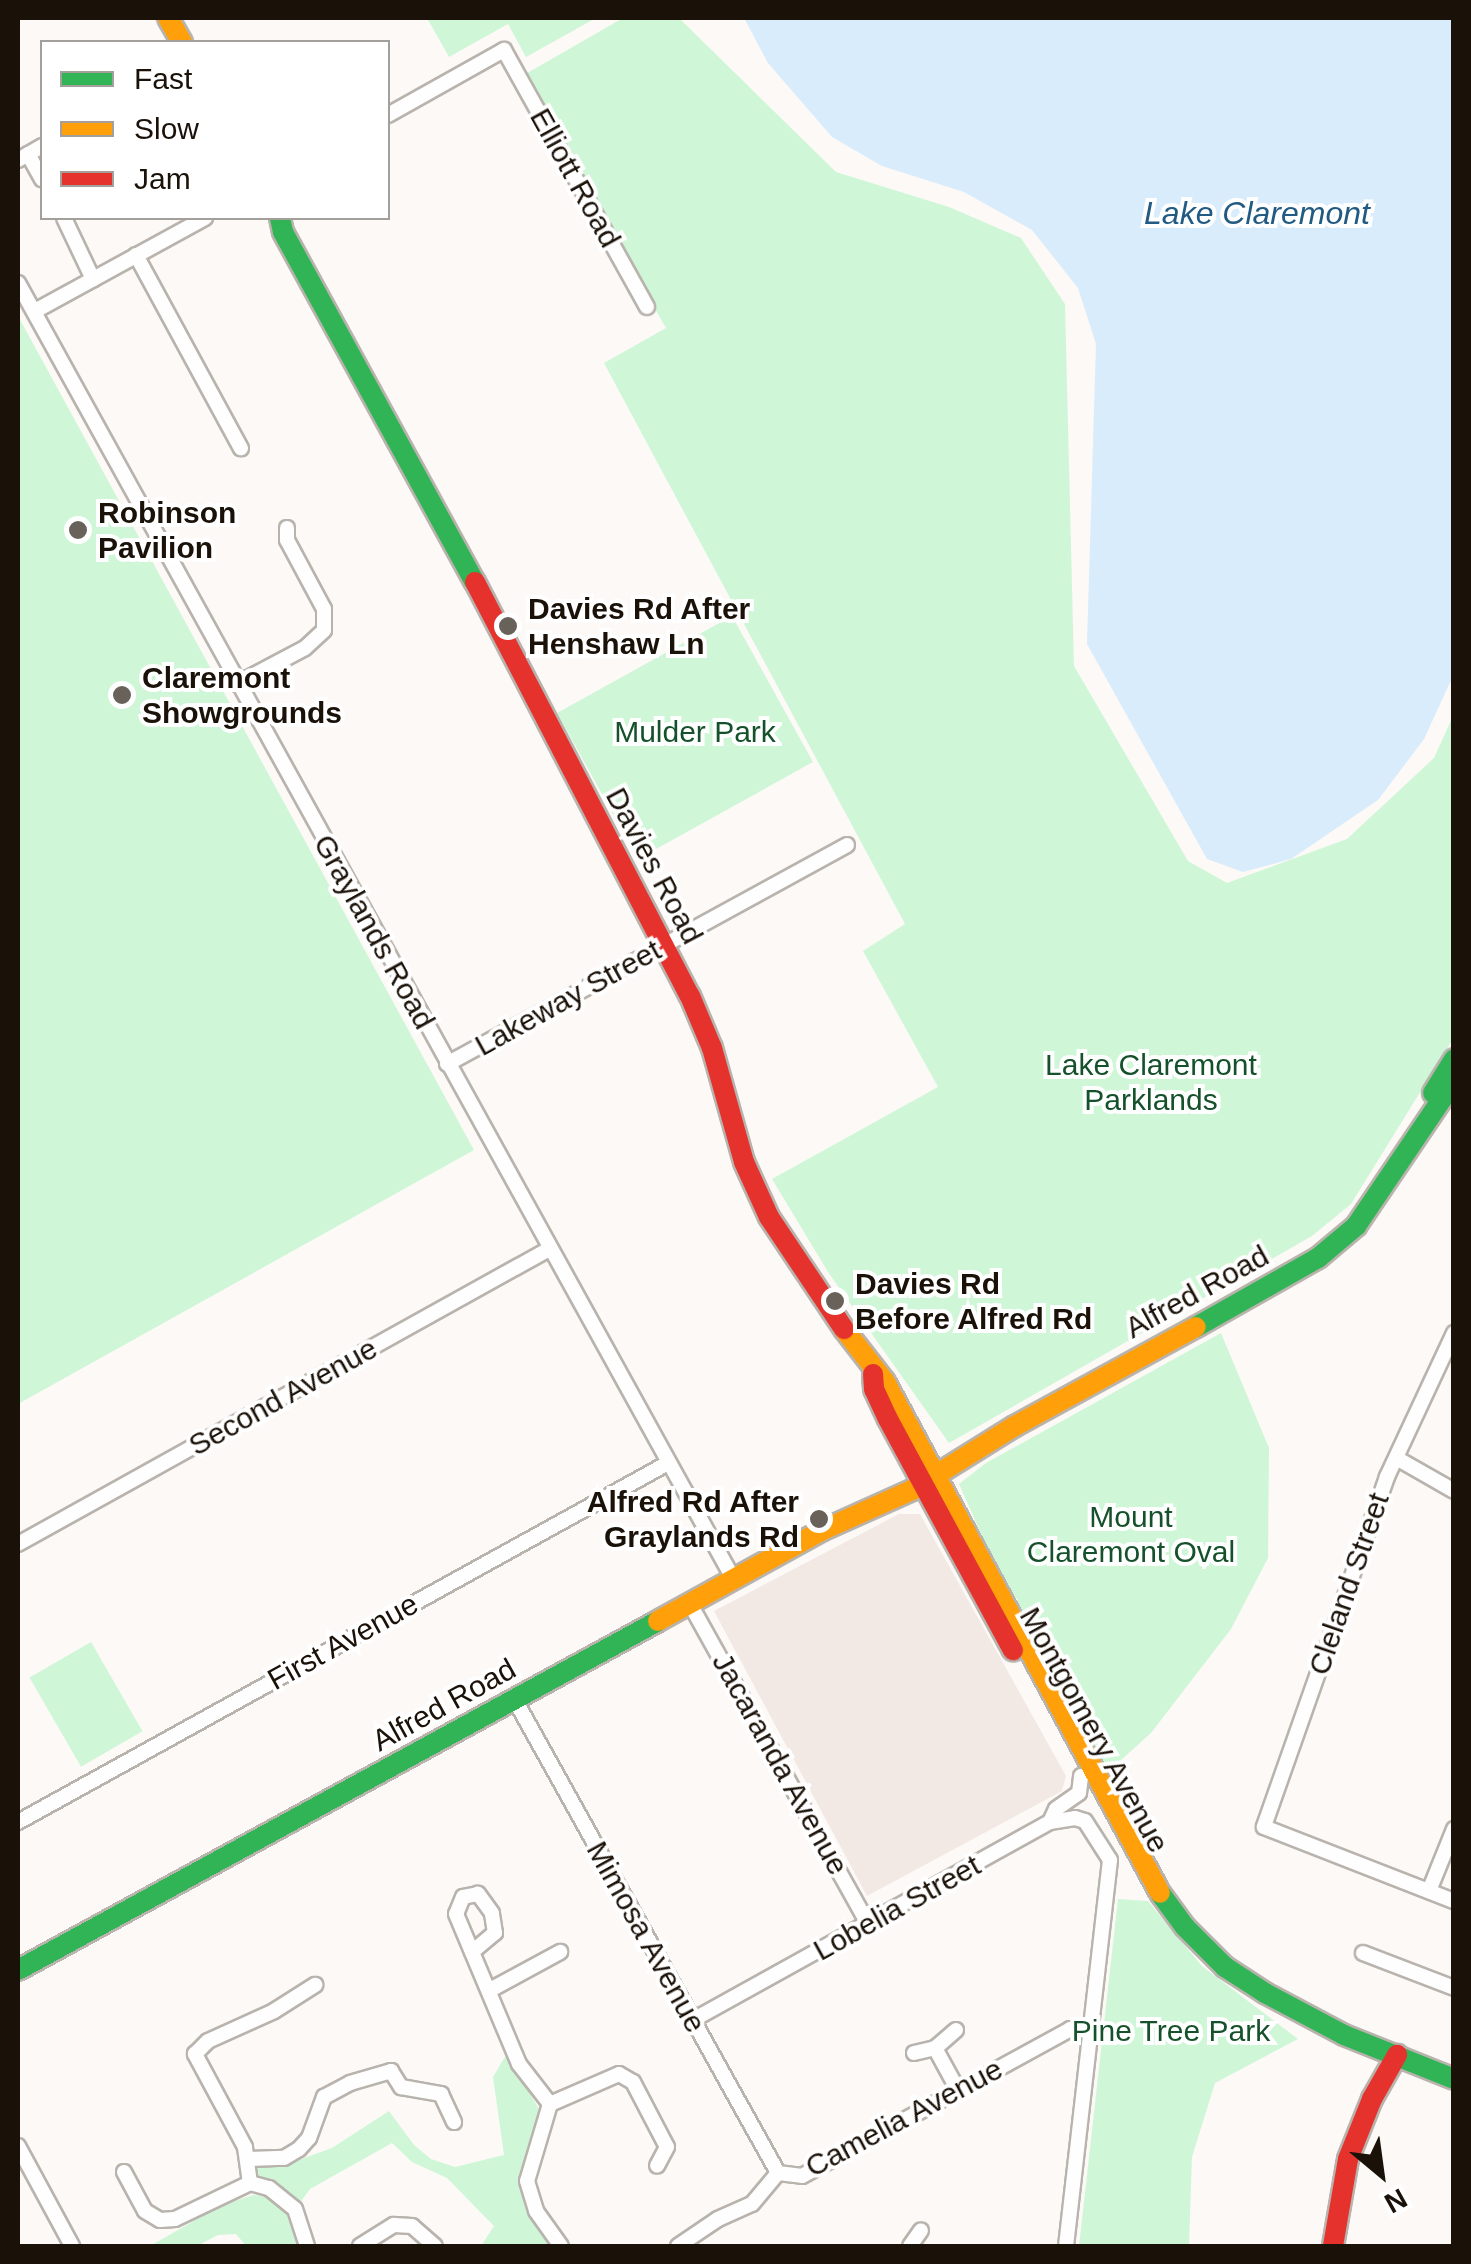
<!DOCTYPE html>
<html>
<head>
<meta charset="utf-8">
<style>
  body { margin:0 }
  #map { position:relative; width:1471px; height:2264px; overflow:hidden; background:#fcf9f6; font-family:Arial,sans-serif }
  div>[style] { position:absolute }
  .education>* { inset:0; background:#f2e9e5 }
  .green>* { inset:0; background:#cff7d7; transform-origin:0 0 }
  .water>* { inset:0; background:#d8ecfc }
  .roads { filter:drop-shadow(2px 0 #b9b3ad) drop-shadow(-2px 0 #b9b3ad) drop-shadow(0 2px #b9b3ad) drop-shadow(0 -2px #b9b3ad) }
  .street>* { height:14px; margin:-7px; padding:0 7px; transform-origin:7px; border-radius:7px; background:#fffefe }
  .fast>* { height:20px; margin:-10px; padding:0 10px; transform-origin:10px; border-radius:10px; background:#30b455 }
  .slow>* { height:20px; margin:-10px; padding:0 10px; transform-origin:10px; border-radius:10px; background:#ff9f0a }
  .jam>* { height:20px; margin:-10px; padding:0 10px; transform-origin:10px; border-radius:10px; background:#e5322d }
  .dots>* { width:28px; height:28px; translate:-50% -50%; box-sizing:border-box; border:5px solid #fff; border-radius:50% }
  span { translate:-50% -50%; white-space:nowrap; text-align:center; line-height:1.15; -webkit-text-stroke:8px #fff; paint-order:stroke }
  .street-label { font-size:30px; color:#1a1108 }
  .poi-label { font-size:30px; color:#1a1108; font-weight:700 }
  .left { translate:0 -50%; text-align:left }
  .right { translate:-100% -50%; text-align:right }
  .park-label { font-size:30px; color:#15512b }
  .water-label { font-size:32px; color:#215a82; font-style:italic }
  .frame { position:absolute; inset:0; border:20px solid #1a1108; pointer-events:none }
  .legend { position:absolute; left:40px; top:40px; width:350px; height:180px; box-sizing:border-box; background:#fff; border:2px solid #a3a09c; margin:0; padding:12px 18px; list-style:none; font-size:30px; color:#1a1108 }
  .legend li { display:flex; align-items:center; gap:20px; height:50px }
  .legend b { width:50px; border:2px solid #a3a09c }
  .north { position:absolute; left:1331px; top:2124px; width:100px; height:100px; -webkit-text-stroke:8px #fff; paint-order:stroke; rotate:151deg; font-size:28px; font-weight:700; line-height:40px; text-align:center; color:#1a1108 }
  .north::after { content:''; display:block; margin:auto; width:35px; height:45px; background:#1a1108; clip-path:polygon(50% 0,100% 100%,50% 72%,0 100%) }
</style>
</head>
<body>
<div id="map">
  <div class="education">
    <div style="clip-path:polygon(899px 1514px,920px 1514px,1066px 1776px,1062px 1791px,867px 1896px,714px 1611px)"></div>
  </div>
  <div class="green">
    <div style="clip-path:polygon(427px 18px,596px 18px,526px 57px,508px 24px,449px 57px)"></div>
    <div style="clip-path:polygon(623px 18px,679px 18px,836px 172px,949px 207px,1021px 238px,1065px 304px,1074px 666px,1188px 861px,1227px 883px,1347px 839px,1434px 758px,1453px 716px,1453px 1039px,1351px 1204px,1312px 1236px,949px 1443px,828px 1272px,772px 1179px,938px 1087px,863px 951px,905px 924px,604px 363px,666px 328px,522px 76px)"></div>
    <div style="clip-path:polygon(18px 316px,474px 1150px,18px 1404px)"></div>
    <div style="left:732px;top:616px;width:167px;height:200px;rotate:61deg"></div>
    <div style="clip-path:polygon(1221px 1333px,1269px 1448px,1268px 1558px,1231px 1629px,1151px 1733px,1110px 1770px,1093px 1751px,1024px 1623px,1017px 1599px,1001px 1579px,959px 1484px,986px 1463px)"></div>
    <div style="left:91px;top:1642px;width:103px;height:71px;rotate:60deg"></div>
    <div style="clip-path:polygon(1118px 1899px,1148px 1901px,1202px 1966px,1298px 2039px,1215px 2083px,1192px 2157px,1189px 2246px,1079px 2246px)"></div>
    <div style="clip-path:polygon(506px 2055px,541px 2112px,521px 2187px,529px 2210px,555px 2246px,481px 2246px,494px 2226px,447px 2178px,412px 2162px,392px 2143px,310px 2189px,299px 2204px,255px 2180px,254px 2164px,285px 2165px,332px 2148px,389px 2111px,414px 2145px,431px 2159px,455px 2167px,504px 2155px,493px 2077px)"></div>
    <div style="clip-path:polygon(253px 2195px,272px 2197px,291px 2211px,306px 2246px,246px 2246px,236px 2234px,218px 2235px,197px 2246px,150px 2246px,220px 2206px)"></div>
  </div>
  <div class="water">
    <div style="clip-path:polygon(744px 18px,1453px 18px,1453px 676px,1424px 739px,1378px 800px,1291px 859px,1243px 872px,1207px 859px,1087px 644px,1096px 344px,1078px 288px,1032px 230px,964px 192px,882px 166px,832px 137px,768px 63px)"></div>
  </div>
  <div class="roads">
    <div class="street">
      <div style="left:388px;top:115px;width:133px;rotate:-29.3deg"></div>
      <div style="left:504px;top:50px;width:294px;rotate:60.9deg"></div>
      <div style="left:28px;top:154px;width:29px;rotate:61deg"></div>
      <div style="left:18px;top:160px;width:28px;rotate:-30deg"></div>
      <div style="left:64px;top:218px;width:68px;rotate:64.6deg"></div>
      <div style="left:136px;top:255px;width:220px;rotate:61.5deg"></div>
      <div style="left:18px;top:283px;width:1482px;rotate:61.1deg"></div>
      <div style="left:35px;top:311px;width:194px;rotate:-28.7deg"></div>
      <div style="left:237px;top:684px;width:77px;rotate:-27.9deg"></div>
      <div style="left:305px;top:648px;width:26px;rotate:-43deg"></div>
      <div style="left:324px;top:630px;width:21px;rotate:-90deg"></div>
      <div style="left:324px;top:609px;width:78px;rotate:-118.2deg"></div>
      <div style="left:287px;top:540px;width:12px;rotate:-90deg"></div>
      <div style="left:447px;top:1064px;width:456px;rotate:-28.7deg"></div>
      <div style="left:1454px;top:1333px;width:159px;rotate:115deg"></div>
      <div style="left:1387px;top:1477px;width:371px;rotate:109.4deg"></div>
      <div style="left:1264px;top:1827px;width:204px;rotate:21.3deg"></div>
      <div style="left:1398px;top:1459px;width:64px;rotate:29.7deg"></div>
      <div style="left:18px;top:1544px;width:607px;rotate:-29.05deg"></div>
      <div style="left:690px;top:1604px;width:368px;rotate:60.9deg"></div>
      <div style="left:515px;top:1700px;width:541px;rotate:60.92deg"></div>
      <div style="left:18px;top:1822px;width:743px;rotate:-28.91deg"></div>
      <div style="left:1050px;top:1822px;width:25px;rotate:-9deg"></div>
      <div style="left:1075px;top:1818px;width:10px;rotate:17deg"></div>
      <div style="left:1085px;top:1821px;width:46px;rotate:57.3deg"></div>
      <div style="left:1110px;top:1860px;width:388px;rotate:96.5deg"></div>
      <div style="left:1429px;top:1891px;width:67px;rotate:-68deg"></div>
      <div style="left:472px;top:1952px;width:30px;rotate:-40deg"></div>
      <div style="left:495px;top:1933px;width:20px;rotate:-99deg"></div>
      <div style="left:492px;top:1913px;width:24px;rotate:-126deg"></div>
      <div style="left:478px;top:1894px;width:15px;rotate:169deg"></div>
      <div style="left:463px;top:1897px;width:18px;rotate:112deg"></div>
      <div style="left:456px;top:1914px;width:163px;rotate:67.2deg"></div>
      <div style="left:519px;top:2064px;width:51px;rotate:52.2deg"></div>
      <div style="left:550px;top:2104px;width:80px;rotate:106.6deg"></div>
      <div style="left:527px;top:2181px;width:31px;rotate:73deg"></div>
      <div style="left:536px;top:2211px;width:43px;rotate:54.5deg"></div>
      <div style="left:1363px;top:1953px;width:97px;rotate:21deg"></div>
      <div style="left:490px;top:1990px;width:80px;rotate:-28.5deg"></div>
      <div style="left:691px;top:2021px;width:410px;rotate:-29deg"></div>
      <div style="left:1050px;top:1822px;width:14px;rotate:-65deg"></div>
      <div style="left:1056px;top:1809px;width:28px;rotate:-35deg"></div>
      <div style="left:1079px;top:1793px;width:17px;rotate:-83deg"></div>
      <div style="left:956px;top:2030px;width:28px;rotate:139deg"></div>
      <div style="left:935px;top:2048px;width:48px;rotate:61.3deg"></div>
      <div style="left:914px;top:2053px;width:22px;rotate:-13deg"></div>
      <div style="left:550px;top:2104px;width:75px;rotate:-23.5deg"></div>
      <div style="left:619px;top:2074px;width:16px;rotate:30deg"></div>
      <div style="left:633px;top:2082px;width:73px;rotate:62.4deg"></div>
      <div style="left:667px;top:2147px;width:21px;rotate:118deg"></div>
      <div style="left:18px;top:2146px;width:114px;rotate:61.6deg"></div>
      <div style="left:249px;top:2159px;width:35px;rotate:-2deg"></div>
      <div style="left:284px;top:2158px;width:17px;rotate:-31deg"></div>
      <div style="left:299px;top:2149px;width:15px;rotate:-48deg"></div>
      <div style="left:309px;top:2138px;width:44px;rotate:-69.9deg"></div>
      <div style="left:324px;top:2097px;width:30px;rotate:-28deg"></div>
      <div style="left:350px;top:2083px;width:43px;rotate:-16.3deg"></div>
      <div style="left:391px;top:2071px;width:19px;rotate:58deg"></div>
      <div style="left:401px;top:2087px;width:41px;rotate:9.9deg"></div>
      <div style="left:441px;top:2094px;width:31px;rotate:65deg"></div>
      <div style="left:124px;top:2172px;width:44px;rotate:61.7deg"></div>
      <div style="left:145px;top:2211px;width:17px;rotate:31deg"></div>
      <div style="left:160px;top:2220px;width:15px;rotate:-4deg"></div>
      <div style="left:175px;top:2219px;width:83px;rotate:-25.6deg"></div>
      <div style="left:250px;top:2183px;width:20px;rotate:15deg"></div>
      <div style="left:269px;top:2188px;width:33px;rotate:39deg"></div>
      <div style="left:295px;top:2209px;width:39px;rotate:72deg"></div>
      <div style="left:250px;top:2183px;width:36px;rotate:-98deg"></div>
      <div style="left:245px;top:2147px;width:106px;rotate:-118.3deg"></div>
      <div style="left:195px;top:2054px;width:18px;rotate:-45deg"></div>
      <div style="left:208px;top:2041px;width:72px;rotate:-24.4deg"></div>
      <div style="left:274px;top:2011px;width:49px;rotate:-32.4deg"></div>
      <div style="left:360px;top:2246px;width:40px;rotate:-32deg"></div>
      <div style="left:394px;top:2225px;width:18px;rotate:3deg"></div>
      <div style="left:412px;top:2226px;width:30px;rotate:41deg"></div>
      <div style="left:678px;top:2246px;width:48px;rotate:-34deg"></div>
      <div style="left:718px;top:2219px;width:37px;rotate:-24deg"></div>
      <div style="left:752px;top:2204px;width:40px;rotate:-50deg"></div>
      <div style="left:778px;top:2173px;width:24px;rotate:7deg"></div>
      <div style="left:802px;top:2176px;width:306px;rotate:-28.7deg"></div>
      <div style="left:1070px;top:2029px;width:19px;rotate:6deg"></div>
      <div style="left:910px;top:2246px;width:19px;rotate:-55deg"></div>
    </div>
    <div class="fast">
      <div style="left:280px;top:218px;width:14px;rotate:78deg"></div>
      <div style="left:283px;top:232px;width:399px;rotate:61.3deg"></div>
      <div style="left:1433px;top:1093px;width:40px;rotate:-58deg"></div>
      <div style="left:1196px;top:1327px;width:140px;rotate:-29.5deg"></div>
      <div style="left:1318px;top:1258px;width:50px;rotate:-40.1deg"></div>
      <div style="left:1356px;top:1226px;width:175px;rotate:-55.9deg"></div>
      <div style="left:1160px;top:1893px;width:42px;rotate:53.7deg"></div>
      <div style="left:1185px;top:1927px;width:57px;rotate:45deg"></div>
      <div style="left:1225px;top:1967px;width:48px;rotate:33deg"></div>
      <div style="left:1265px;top:1993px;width:89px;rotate:28deg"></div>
      <div style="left:1344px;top:2035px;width:118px;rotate:21.8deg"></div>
      <div style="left:18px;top:1970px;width:729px;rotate:-28.6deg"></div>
    </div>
    <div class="slow">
      <div style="left:168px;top:18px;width:28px;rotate:60deg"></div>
      <div style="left:844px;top:1329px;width:67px;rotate:52.3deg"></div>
      <div style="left:885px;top:1382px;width:580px;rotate:61.71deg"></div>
      <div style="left:658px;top:1621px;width:188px;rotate:-28.9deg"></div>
      <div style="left:823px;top:1530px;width:98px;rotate:-24.2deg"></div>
      <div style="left:912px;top:1490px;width:121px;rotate:-31.9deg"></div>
      <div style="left:1015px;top:1426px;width:206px;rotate:-28.7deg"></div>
    </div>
    <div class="jam">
      <div style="left:475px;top:582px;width:466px;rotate:62.6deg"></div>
      <div style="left:690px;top:996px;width:56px;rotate:67.1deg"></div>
      <div style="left:712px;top:1048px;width:118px;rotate:74.3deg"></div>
      <div style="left:744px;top:1162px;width:60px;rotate:65.6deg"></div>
      <div style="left:769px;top:1217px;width:135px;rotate:56.2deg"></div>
      <div style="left:873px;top:1374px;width:15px;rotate:86deg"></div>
      <div style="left:874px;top:1389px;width:33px;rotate:65deg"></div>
      <div style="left:888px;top:1419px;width:263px;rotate:61.6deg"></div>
      <div style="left:1333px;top:2246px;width:88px;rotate:-80.2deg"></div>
      <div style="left:1348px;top:2159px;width:65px;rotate:-68.2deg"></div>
      <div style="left:1372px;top:2099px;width:51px;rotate:-60.4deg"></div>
    </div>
  </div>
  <div class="dots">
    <div style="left:78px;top:530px;background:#69625b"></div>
    <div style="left:508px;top:626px;background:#69625b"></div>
    <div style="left:122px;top:695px;background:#69625b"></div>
    <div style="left:835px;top:1301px;background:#69625b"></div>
    <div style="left:819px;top:1519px;background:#69625b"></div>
  </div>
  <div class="street-label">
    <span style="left:575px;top:178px;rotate:61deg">Elliott Road</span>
    <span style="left:654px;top:866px;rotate:62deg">Davies Road</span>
    <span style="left:374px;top:932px;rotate:61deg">Graylands Road</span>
    <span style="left:568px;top:998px;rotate:-29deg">Lakeway Street</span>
    <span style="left:1197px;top:1292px;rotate:-29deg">Alfred Road</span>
    <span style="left:283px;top:1397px;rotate:-29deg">Second Avenue</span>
    <span style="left:1349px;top:1584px;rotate:-71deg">Cleland Street</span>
    <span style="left:343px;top:1642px;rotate:-29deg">First Avenue</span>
    <span style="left:444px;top:1705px;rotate:-29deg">Alfred Road</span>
    <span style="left:1094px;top:1730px;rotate:61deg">Montgomery Avenue</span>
    <span style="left:780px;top:1764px;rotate:61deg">Jacaranda Avenue</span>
    <span style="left:897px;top:1908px;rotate:-29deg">Lobelia Street</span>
    <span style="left:646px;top:1937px;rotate:61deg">Mimosa Avenue</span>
    <span style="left:904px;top:2118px;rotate:-28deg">Camelia Avenue</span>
  </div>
  <div class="poi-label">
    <span class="left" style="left:98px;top:530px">Robinson<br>Pavilion</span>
    <span class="left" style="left:528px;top:626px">Davies Rd After<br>Henshaw Ln</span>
    <span class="left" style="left:142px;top:695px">Claremont<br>Showgrounds</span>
    <span class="left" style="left:855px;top:1301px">Davies Rd<br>Before Alfred Rd</span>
    <span class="right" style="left:799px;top:1519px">Alfred Rd After<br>Graylands Rd</span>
  </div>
  <div class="park-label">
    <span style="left:695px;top:732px">Mulder Park</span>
    <span style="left:1151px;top:1082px">Lake Claremont<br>Parklands</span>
    <span style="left:1131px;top:1534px">Mount<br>Claremont Oval</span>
    <span style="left:1171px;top:2031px">Pine Tree Park</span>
  </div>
  <div class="water-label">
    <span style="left:1257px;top:213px">Lake Claremont</span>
  </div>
  <div class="frame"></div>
  <ul class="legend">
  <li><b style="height:12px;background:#30b455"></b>Fast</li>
  <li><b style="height:12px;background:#ff9f0a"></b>Slow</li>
  <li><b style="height:12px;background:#e5322d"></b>Jam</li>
  </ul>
  <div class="north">N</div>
</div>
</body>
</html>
